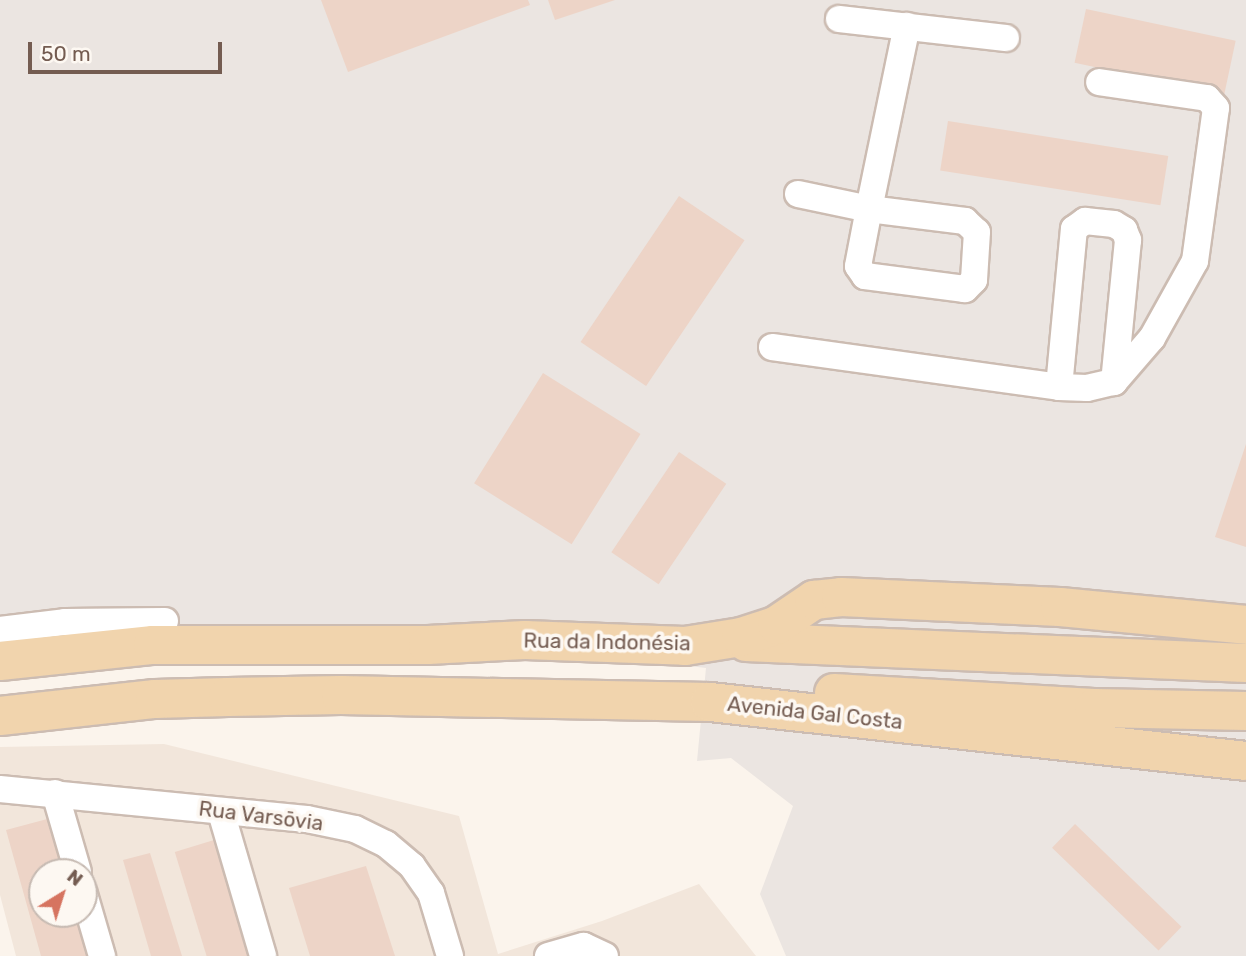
<!DOCTYPE html>
<html>
<head>
<meta charset="utf-8">
<style>
  body { margin:0 }
  #map { position:relative; width:1246px; height:956px; overflow:hidden; background:#fbf4ec; font-family:Rubik,sans-serif }
  div>[style] { position:absolute }
  .residential>* { inset:0; background:#f2e6db }
  .industrial>* { inset:0; background:#ebe5e1 }
  .building>* { inset:0; background:#edd4c7; transform-origin:0 0 }
  .roads { filter:drop-shadow(2px 0 #ccbcb2) drop-shadow(-2px 0 #ccbcb2) drop-shadow(0 2px #ccbcb2) drop-shadow(0 -2px #ccbcb2) }
  .street>* { height:26px; margin:-13px; padding:0 13px; transform-origin:13px; border-radius:13px; background:#fff }
  .primary>* { height:38px; margin:-19px; padding:0 19px; transform-origin:19px; border-radius:19px; background:#f1d4ad }
  span { translate:-50% -50%; white-space:nowrap; text-align:center; line-height:1.15; -webkit-text-stroke:7px #fdf8f2; paint-order:stroke }
  .street-label { font-size:21px; color:#745c51 }
  .north { position:absolute; left:28px; top:858px; width:70px; height:70px; box-sizing:border-box; background:#fdf8f2; border:2px solid #c6bab2; border-radius:50%; rotate:38deg; font-size:19px; font-weight:700; line-height:28px; text-align:center; color:#745c51 }
  .north::after { content:''; display:block; margin:auto; width:24px; height:32px; background:#d67460; clip-path:polygon(50% 0,100% 100%,50% 72%,0 100%) }
  .scale { position:absolute; left:28px; top:42px; width:194px; height:32px; box-sizing:border-box; border:4px solid #745c51; border-top:0; padding-left:9px; font-size:21px; line-height:24px; white-space:nowrap; color:#745c51; -webkit-text-stroke:5px #fdf8f2; paint-order:stroke }
</style>
</head>
<body>
<div id="map">
  <div class="residential">
    <div style="clip-path:polygon(evenodd,164px 744px,459px 816px,498px 954px,602px 921px,699px 884px,756px 956px,16px 956px,0 895px,0 747px,164px 744px,42px 872px,84px 872px,84px 914px,42px 914px,42px 872px)"></div>
  </div>
  <div class="industrial">
    <div style="clip-path:polygon(0 0,1246px 0,1246px 956px,786px 956px,760px 894px,793px 806px,731px 758px,697px 761px,706px 668px,415px 634px,0 658px)"></div>
  </div>
  <div class="building">
    <div style="clip-path:polygon(321px 0,528px 0,530px 5px,348px 72px)"></div>
    <div style="clip-path:polygon(548px 0,615px 0,555px 20px)"></div>
    <div style="left:1086px;top:9px;width:153px;height:55px;rotate:12deg"></div>
    <div style="left:948px;top:121px;width:223px;height:50px;rotate:9deg"></div>
    <div style="left:679px;top:196px;width:79px;height:176px;rotate:34deg"></div>
    <div style="left:543px;top:373px;width:115px;height:130px;rotate:32deg"></div>
    <div style="clip-path:polygon(1246px 444px,1246px 547px,1215px 537px)"></div>
    <div style="left:679px;top:452px;width:57px;height:121px;rotate:34deg"></div>
    <div style="clip-path:polygon(51px 818px,66px 872px,42px 872px,42px 914px,78px 914px,89px 956px,41px 956px,6px 830px)"></div>
    <div style="left:1075px;top:824px;width:148px;height:33px;rotate:44deg"></div>
    <div style="left:214px;top:840px;width:121px;height:41px;rotate:73deg"></div>
    <div style="clip-path:polygon(150px 853px,182px 956px,151px 956px,123px 860px)"></div>
    <div style="clip-path:polygon(366px 866px,395px 956px,310px 956px,289px 888px)"></div>
  </div>
  <div class="roads">
    <div class="street">
      <div style="left:839px;top:19px;width:168px;rotate:6.5deg"></div>
      <div style="left:798px;top:194px;width:73px;rotate:11.9deg"></div>
      <div style="left:869px;top:209px;width:97px;rotate:7.1deg"></div>
      <div style="left:965px;top:221px;width:16px;rotate:43deg"></div>
      <div style="left:977px;top:232px;width:48px;rotate:93.6deg"></div>
      <div style="left:974px;top:280px;width:13px;rotate:135deg"></div>
      <div style="left:965px;top:289px;width:101px;rotate:-172.6deg"></div>
      <div style="left:865px;top:276px;width:12px;rotate:-125deg"></div>
      <div style="left:858px;top:266px;width:58px;rotate:-79.1deg"></div>
      <div style="left:869px;top:209px;width:187px;rotate:-78.3deg"></div>
      <div style="left:772px;top:347px;width:290px;rotate:7.9deg"></div>
      <div style="left:1059px;top:387px;width:28px;rotate:2deg"></div>
      <div style="left:1087px;top:388px;width:28px;rotate:-13deg"></div>
      <div style="left:1114px;top:382px;width:58px;rotate:-49.2deg"></div>
      <div style="left:1152px;top:338px;width:88px;rotate:-60.8deg"></div>
      <div style="left:1195px;top:261px;width:154px;rotate:-82.2deg"></div>
      <div style="left:1216px;top:108px;width:13px;rotate:-132deg"></div>
      <div style="left:1207px;top:98px;width:109px;rotate:-171.6deg"></div>
      <div style="left:1059px;top:387px;width:159px;rotate:-84.6deg"></div>
      <div style="left:1074px;top:229px;width:14px;rotate:-36deg"></div>
      <div style="left:1085px;top:221px;width:29px;rotate:6deg"></div>
      <div style="left:1114px;top:224px;width:12px;rotate:31deg"></div>
      <div style="left:1124px;top:230px;width:11px;rotate:68deg"></div>
      <div style="left:1128px;top:240px;width:143px;rotate:95.6deg"></div>
      <div style="left:0;top:630px;width:65px;rotate:-7deg"></div>
      <div style="left:65px;top:622px;width:100px;rotate:-0.6deg"></div>
      <div style="left:0;top:789px;width:308px;rotate:5.6deg"></div>
      <div style="left:307px;top:819px;width:49px;rotate:11.8deg"></div>
      <div style="left:355px;top:829px;width:34px;rotate:26deg"></div>
      <div style="left:386px;top:844px;width:34px;rotate:40deg"></div>
      <div style="left:412px;top:866px;width:33px;rotate:55deg"></div>
      <div style="left:431px;top:893px;width:66px;rotate:73.2deg"></div>
      <div style="left:55px;top:793px;width:82px;rotate:73.8deg"></div>
      <div style="left:221px;top:812px;width:150px;rotate:73.7deg"></div>
      <div style="left:84px;top:894px;width:65px;rotate:73.8deg"></div>
      <div style="left:548px;top:956px;width:37px;rotate:-16deg"></div>
      <div style="left:584px;top:946px;width:23px;rotate:25deg"></div>
    </div>
    <div class="primary">
      <div style="left:746px;top:642px;width:500px;rotate:2.41deg"></div>
      <div style="left:0;top:661px;width:154px;rotate:-6deg"></div>
      <div style="left:153px;top:645px;width:275px"></div>
      <div style="left:428px;top:645px;width:97px;rotate:-3deg"></div>
      <div style="left:525px;top:640px;width:160px;rotate:2.1deg"></div>
      <div style="left:685px;top:646px;width:57px;rotate:-9.1deg"></div>
      <div style="left:741px;top:637px;width:38px;rotate:-18deg"></div>
      <div style="left:777px;top:625px;width:45px;rotate:-34deg"></div>
      <div style="left:814px;top:600px;width:27px;rotate:-6deg"></div>
      <div style="left:841px;top:597px;width:219px;rotate:2.6deg"></div>
      <div style="left:1060px;top:607px;width:187px;rotate:5.5deg"></div>
      <div style="left:834px;top:693px;width:260px;rotate:3.3deg"></div>
      <div style="left:1094px;top:708px;width:152px;rotate:1.1deg"></div>
      <div style="left:0;top:716px;width:156px;rotate:-6.3deg"></div>
      <div style="left:155px;top:699px;width:73px;rotate:-1.6deg"></div>
      <div style="left:228px;top:697px;width:113px;rotate:-1deg"></div>
      <div style="left:341px;top:695px;width:369px;rotate:1.1deg"></div>
      <div style="left:710px;top:702px;width:539px;rotate:6.28deg"></div>
    </div>
  </div>
  <div class="street-label">
    <span style="left:607px;top:642px;rotate:1deg">Rua da Indonésia</span>
    <span style="left:815px;top:713px;rotate:6deg">Avenida Gal Costa</span>
    <span style="left:261px;top:816px;rotate:7deg">Rua Varsōvia</span>
  </div>
  <div class="north">N</div>
  <div class="scale">50 m</div>
</div>
</body>
</html>
